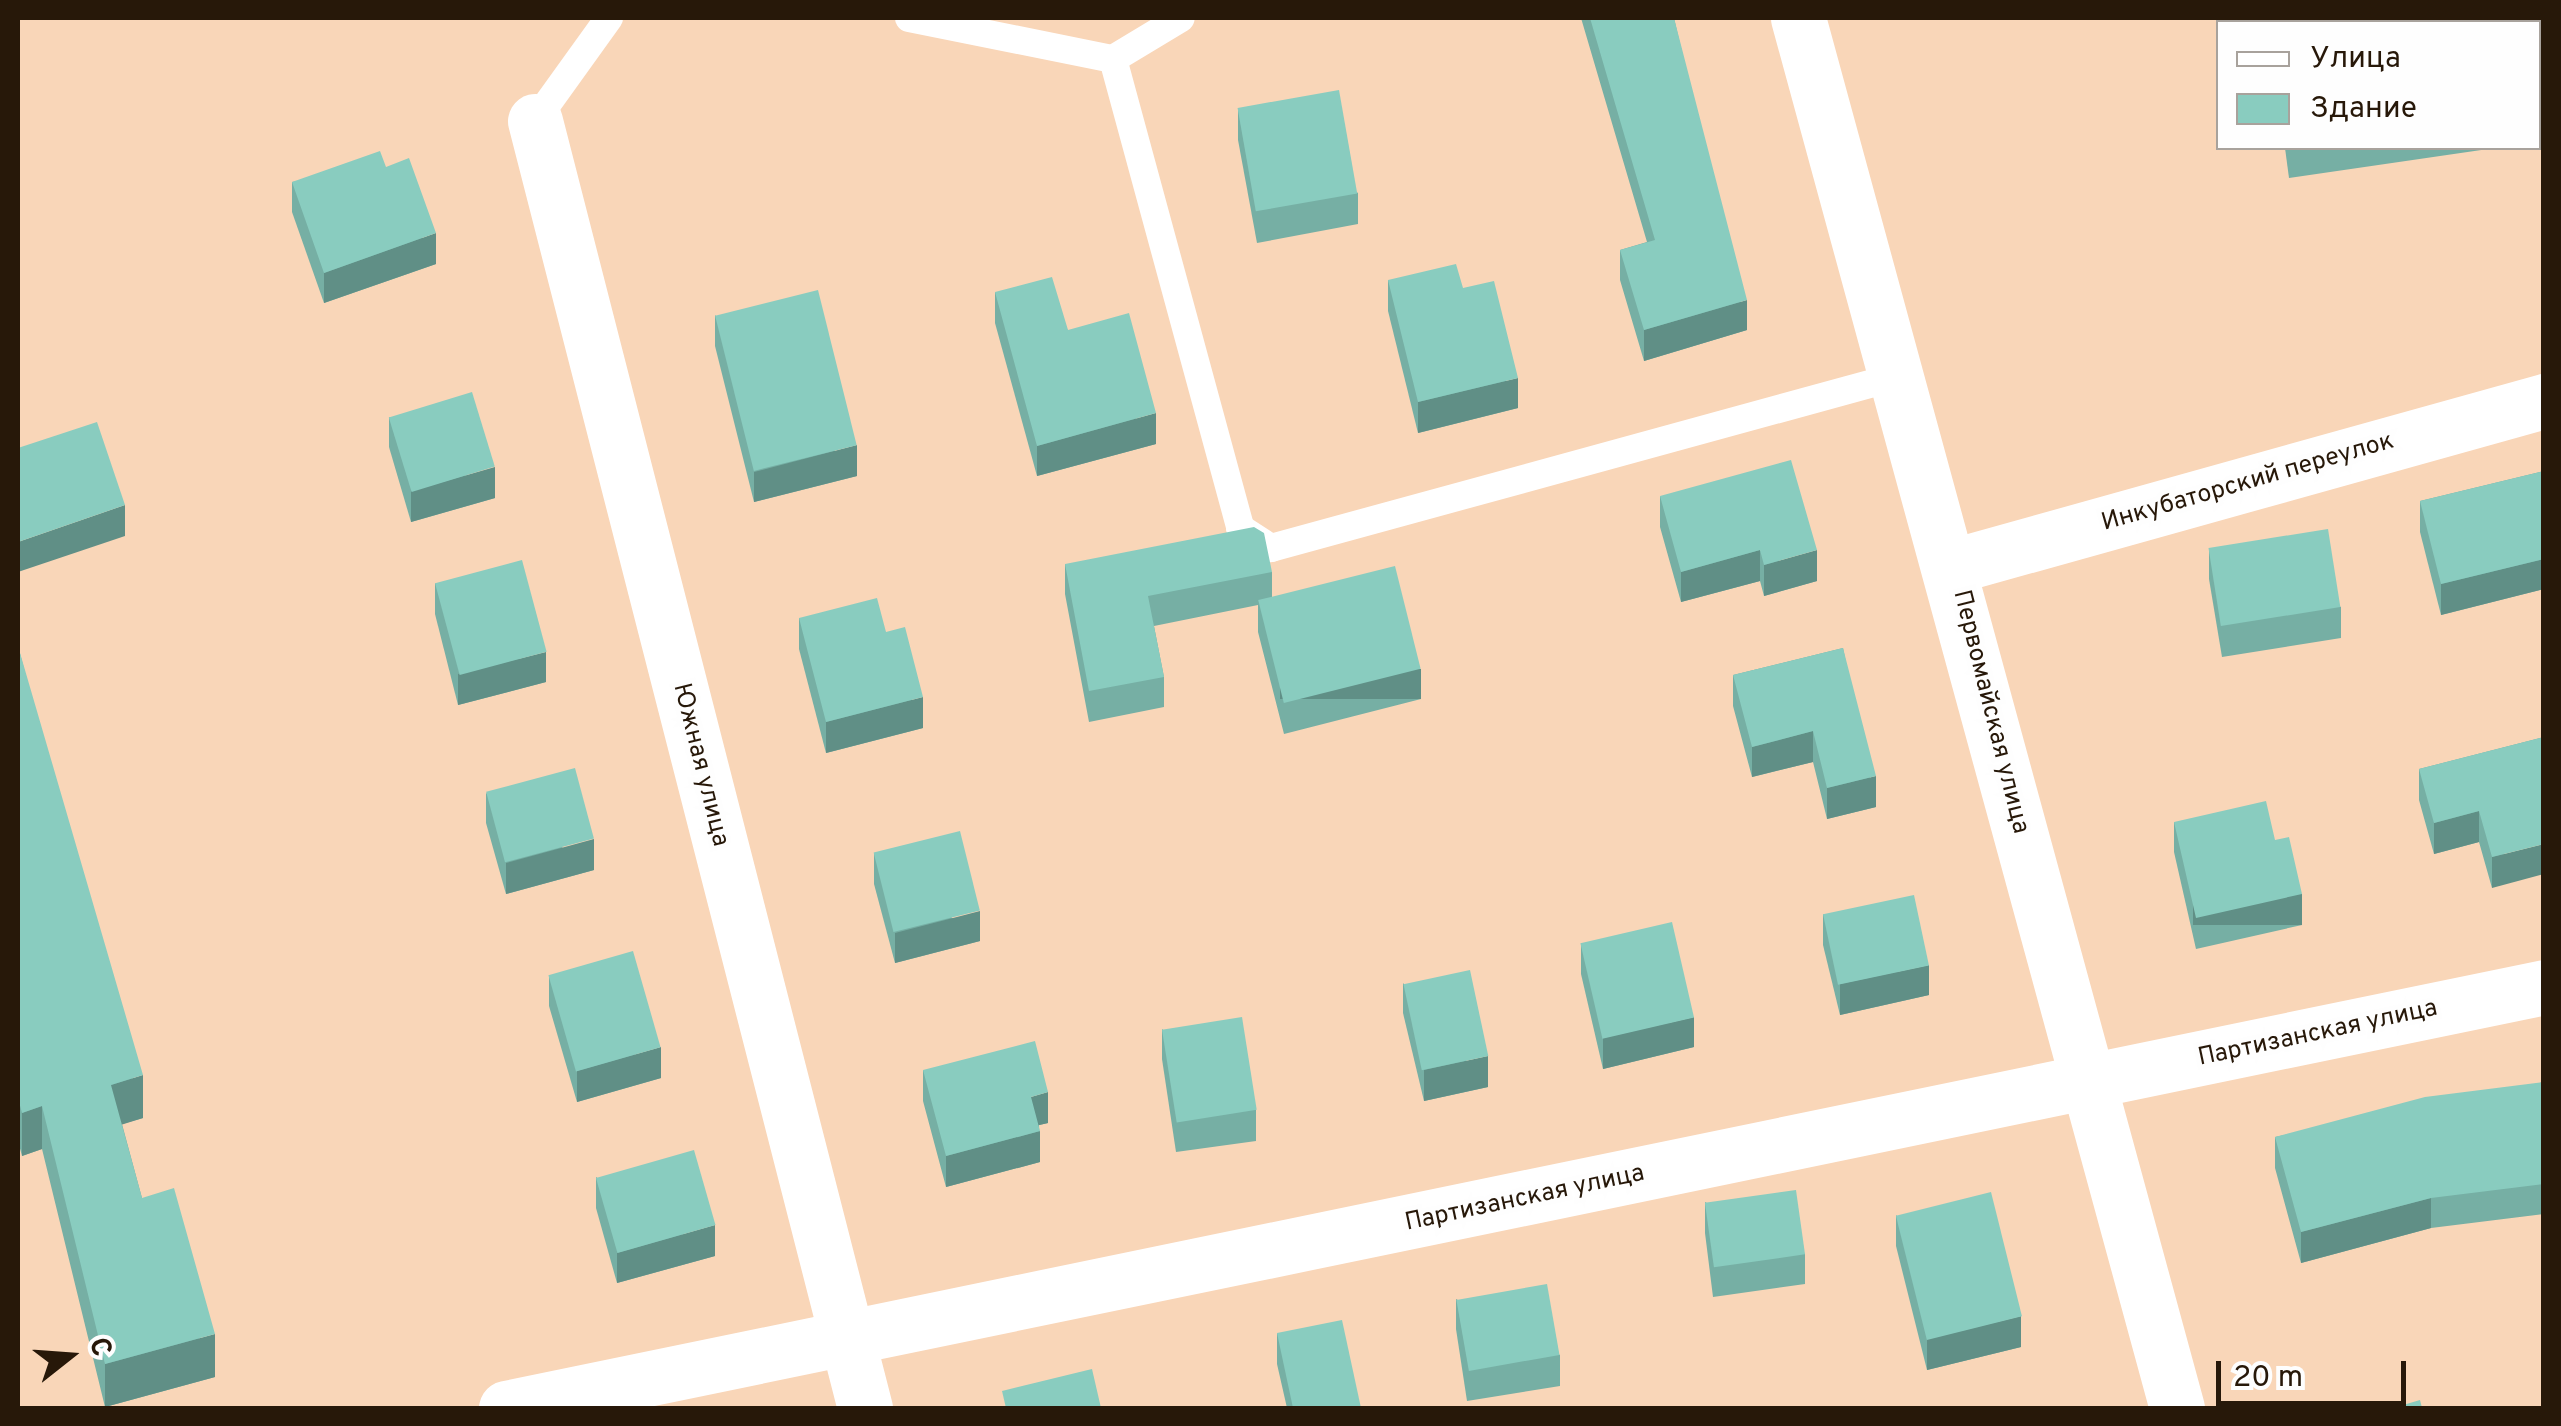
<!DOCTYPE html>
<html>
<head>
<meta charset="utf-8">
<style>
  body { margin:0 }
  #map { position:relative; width:2561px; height:1426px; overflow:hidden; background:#f9d6b8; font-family:Overpass,sans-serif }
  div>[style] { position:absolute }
  .service>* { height:28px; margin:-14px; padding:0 14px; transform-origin:14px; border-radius:14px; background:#fff }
  .minor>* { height:55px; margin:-27.5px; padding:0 27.5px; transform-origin:27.5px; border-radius:27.5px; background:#fff }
  .wall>* { inset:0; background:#76afa4 }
  .shaded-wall>* { inset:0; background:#608f86; transform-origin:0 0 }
  .building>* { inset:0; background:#89ccbf; transform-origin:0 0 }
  span { translate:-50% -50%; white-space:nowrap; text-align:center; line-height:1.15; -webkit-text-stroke:10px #fefefe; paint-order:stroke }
  .street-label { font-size:25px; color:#271809 }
  .frame { position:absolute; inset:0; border:20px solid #271809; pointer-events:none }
  .legend { position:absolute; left:2216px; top:20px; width:325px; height:130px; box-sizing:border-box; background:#fefefe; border:2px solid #a8a29c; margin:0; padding:12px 18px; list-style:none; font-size:30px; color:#271809 }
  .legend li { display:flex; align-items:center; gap:20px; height:50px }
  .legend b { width:50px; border:2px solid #a8a29c }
  .north { position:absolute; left:20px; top:1306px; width:100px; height:100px; -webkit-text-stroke:8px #fefefe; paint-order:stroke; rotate:73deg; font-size:28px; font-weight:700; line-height:40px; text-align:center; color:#271809 }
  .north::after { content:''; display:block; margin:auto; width:35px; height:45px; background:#271809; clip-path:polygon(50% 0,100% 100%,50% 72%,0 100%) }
  .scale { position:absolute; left:2216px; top:1361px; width:190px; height:45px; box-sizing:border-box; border:5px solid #271809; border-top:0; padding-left:12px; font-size:30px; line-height:35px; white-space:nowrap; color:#271809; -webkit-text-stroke:8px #fefefe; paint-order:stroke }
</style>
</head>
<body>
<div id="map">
  <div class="service">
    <div style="left:909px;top:18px;width:208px;rotate:11.4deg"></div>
    <div style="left:1113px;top:59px;width:79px;rotate:-31.1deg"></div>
    <div style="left:1113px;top:59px;width:486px;rotate:74.8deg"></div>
    <div style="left:1240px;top:528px;width:37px;rotate:33deg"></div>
    <div style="left:1271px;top:548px;width:651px;rotate:-15.32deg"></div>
    <div style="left:535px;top:121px;width:127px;rotate:-54.3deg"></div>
  </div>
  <div class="minor">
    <div style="left:1798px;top:18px;width:1441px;rotate:74.75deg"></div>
    <div style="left:535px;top:121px;width:1329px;rotate:75.62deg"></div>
    <div style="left:1953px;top:566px;width:614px;rotate:-15.6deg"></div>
    <div style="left:506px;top:1408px;width:2081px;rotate:-11.67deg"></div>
  </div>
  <div class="wall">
    <div style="clip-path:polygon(1581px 18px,1674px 18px,1747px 330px,1644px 361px,1620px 280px,1620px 250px,1647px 242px)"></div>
    <div style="clip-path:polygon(2270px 18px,2544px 18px,2544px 140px,2538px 141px,2538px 22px,2270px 22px)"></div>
    <div style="clip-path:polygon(1238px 110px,1358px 193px,1358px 224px,1257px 243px,1238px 140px)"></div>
    <div style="clip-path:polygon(2285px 148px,2495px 148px,2289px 178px)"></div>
    <div style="clip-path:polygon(386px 167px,436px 264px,324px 303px,292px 212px,292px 182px)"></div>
    <div style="clip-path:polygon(1388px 280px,1463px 288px,1518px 408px,1418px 433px,1388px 311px)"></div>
    <div style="clip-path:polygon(995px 292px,1068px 330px,1156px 444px,1037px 476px,995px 323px)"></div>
    <div style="clip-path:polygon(715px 315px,857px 476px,754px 502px,715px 346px)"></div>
    <div style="clip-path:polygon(389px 417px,495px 498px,411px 522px,389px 447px)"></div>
    <div style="clip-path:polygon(2544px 471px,2544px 589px,2441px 615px,2420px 532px,2420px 501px)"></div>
    <div style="clip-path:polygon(1660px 496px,1817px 581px,1764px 596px,1760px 581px,1681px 602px,1660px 527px)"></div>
    <div style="clip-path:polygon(2209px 548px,2341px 607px,2341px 638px,2222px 657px,2209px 579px)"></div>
    <div style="clip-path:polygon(1065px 564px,1272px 572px,1272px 597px,1421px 699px,1284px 734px,1258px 632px,1258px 605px,1154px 626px,1164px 677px,1164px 707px,1089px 722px,1065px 594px)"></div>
    <div style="clip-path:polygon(435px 583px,546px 682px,458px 705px,435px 614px)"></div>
    <div style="clip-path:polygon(799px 618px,886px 632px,923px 728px,826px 753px,799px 649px)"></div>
    <div style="clip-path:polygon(18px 646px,143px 1118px,122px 1124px,142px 1198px,215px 1377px,105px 1407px,42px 1149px,22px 1156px,18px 1141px)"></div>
    <div style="clip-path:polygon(1843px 648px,1876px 807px,1827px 819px,1813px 762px,1752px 777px,1733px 706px,1733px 675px)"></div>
    <div style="clip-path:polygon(2544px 737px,2492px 888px,2479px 842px,2434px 854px,2419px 800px,2419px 769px)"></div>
    <div style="clip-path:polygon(486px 793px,594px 870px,506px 894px,486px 823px)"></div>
    <div style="clip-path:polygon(2174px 822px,2275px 840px,2302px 925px,2196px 949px,2174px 852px)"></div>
    <div style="clip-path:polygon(874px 853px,980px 941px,895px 963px,874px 884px)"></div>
    <div style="clip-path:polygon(1823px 914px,1929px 995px,1840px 1015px,1823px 945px)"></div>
    <div style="clip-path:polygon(1581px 944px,1694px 1047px,1603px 1069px,1581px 974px)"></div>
    <div style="clip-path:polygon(549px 976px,661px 1078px,577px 1102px,549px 1006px)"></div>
    <div style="clip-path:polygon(1403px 983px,1488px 1087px,1424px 1101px,1403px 1013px)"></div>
    <div style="clip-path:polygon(1162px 1029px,1256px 1110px,1256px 1141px,1176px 1152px,1162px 1059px)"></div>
    <div style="clip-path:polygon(923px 1070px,1048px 1123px,1039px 1125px,1040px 1162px,946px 1187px,923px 1101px)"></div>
    <div style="clip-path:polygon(2544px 1082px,2544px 1214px,2431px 1228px,2301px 1263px,2275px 1168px,2275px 1137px)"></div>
    <div style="clip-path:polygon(596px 1177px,715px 1256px,617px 1283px,596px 1208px)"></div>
    <div style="clip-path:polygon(1705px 1202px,1805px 1254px,1805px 1284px,1713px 1297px,1705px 1233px)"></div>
    <div style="clip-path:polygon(1896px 1215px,2021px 1347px,1927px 1370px,1896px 1246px)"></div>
    <div style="clip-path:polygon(1456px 1299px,1560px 1355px,1560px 1386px,1467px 1401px,1456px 1329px)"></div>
    <div style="clip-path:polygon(1277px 1333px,1361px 1408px,1287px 1408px,1277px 1364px)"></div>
  </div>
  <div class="shaded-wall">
    <div style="clip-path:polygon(436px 233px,436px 264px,324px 303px,324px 273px)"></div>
    <div style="clip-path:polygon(1747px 300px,1747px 330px,1644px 361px,1644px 330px)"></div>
    <div style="clip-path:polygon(1518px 378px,1518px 408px,1418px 433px,1418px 402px)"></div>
    <div style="clip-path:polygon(1156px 413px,1156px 444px,1037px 476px,1037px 446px)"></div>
    <div style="clip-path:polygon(857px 445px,857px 476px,754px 502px,754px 472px)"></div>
    <div style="clip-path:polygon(495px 467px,495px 498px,411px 522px,411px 491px)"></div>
    <div style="clip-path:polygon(125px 505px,125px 536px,18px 572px,18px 542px)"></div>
    <div style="clip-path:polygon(1760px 550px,1760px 581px,1681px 602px,1681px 572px)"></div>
    <div style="clip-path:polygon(1817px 550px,1817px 581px,1764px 596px,1764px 565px)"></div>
    <div style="clip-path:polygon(2544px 559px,2544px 589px,2441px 615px,2441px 584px)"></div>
    <div style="clip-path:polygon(546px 652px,546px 682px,458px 705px,458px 674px)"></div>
    <div style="left:1421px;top:669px;width:30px;height:141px;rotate:90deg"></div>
    <div style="clip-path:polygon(923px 697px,923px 728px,826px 753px,826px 722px)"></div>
    <div style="clip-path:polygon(1813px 731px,1813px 762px,1752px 777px,1752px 747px)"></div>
    <div style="clip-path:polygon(1876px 776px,1876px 807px,1827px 819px,1827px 788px)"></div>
    <div style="clip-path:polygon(2479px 811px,2479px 842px,2434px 854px,2434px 823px)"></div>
    <div style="clip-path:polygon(594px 839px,594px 870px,506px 894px,506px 863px)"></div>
    <div style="clip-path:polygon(2544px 844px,2544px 874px,2492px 888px,2492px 857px)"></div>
    <div style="left:2302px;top:894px;width:31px;height:109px;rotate:90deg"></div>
    <div style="clip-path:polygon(980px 911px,980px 941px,895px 963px,895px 933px)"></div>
    <div style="clip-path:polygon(1929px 965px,1929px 995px,1840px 1015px,1840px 984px)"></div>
    <div style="clip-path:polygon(1694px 1017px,1694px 1047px,1603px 1069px,1603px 1038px)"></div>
    <div style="clip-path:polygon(661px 1047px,661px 1078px,577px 1102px,577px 1071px)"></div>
    <div style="clip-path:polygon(1488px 1056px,1488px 1087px,1424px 1101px,1424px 1070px)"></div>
    <div style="clip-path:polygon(143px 1075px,143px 1118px,111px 1128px,111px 1085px)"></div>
    <div style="clip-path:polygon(1048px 1092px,1048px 1123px,1031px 1127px,1031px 1097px)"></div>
    <div style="clip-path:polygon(42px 1106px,42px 1149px,22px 1156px,22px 1113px)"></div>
    <div style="clip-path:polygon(1040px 1131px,1040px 1162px,946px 1187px,946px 1156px)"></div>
    <div style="clip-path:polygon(2431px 1198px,2431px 1228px,2301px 1263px,2301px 1232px)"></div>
    <div style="clip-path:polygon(715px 1225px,715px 1256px,617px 1283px,617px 1253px)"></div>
    <div style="clip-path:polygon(2021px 1316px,2021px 1347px,1927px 1370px,1927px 1339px)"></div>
    <div style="clip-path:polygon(215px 1334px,215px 1377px,105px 1407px,105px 1364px)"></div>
  </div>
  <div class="building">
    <div style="clip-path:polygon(1590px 18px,1674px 18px,1747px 300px,1644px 330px,1620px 250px,1655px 240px)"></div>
    <div style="clip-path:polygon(2273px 18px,2544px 18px,2544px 88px,2538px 89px,2538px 22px,2274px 22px)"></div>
    <div style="left:1339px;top:90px;width:105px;height:103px;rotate:80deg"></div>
    <div style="clip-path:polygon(380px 151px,386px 167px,409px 158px,436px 233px,324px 273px,292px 182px)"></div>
    <div style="clip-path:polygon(1456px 264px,1463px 288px,1494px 281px,1518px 378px,1418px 402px,1388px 280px)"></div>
    <div style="clip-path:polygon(1052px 277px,1068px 330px,1129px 313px,1156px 413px,1037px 446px,995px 292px)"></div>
    <div style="left:818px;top:290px;width:160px;height:106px;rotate:76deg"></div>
    <div style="left:472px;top:392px;width:78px;height:87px;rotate:73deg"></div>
    <div style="clip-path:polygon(97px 422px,125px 505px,18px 542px,18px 448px)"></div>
    <div style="clip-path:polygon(1791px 460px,1817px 550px,1764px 565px,1760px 550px,1681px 572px,1660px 496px)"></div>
    <div style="clip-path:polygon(2544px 471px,2544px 559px,2441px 584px,2420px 501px)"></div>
    <div style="clip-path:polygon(1254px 527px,1264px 533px,1272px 572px,1148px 596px,1164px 677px,1089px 691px,1065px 564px)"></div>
    <div style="left:2328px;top:529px;width:79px;height:121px;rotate:81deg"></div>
    <div style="left:522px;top:560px;width:95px;height:90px;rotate:75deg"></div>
    <div style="left:1395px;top:566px;width:106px;height:141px;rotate:76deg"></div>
    <div style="clip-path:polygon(877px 598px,886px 632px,905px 627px,923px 697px,826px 722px,799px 618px)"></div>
    <div style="clip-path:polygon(18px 646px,143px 1075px,111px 1085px,142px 1198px,174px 1188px,215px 1334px,105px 1364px,42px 1106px,22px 1113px,18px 1098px)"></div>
    <div style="clip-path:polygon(1843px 648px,1876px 776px,1827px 788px,1813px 731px,1752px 747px,1733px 675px)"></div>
    <div style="clip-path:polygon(2544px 737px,2544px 844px,2492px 857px,2479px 811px,2434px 823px,2419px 769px)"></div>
    <div style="left:575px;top:768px;width:73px;height:92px;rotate:75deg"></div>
    <div style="clip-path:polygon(2266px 801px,2275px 840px,2289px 837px,2302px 894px,2196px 918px,2174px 822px)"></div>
    <div style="left:960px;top:831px;width:82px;height:89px;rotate:76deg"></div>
    <div style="left:1914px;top:895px;width:72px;height:93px;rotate:78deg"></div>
    <div style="left:1672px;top:922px;width:98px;height:94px;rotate:77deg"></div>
    <div style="left:633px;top:951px;width:100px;height:88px;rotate:74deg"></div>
    <div style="left:1470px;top:970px;width:88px;height:68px;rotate:78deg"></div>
    <div style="left:1242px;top:1017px;width:94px;height:81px;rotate:81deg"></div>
    <div style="clip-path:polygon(1035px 1041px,1048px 1092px,1031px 1097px,1040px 1131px,946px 1156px,923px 1070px)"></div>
    <div style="clip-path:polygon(2544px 1082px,2544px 1184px,2431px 1198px,2301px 1232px,2275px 1137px,2425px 1097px)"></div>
    <div style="left:694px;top:1150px;width:78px;height:102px;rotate:74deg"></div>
    <div style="left:1796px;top:1190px;width:65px;height:92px;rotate:82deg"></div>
    <div style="left:1991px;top:1192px;width:128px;height:98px;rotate:76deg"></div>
    <div style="left:1547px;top:1284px;width:72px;height:92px;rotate:80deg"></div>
    <div style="clip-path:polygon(1342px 1320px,1361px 1408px,1293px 1408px,1277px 1333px)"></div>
    <div style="clip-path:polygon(1092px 1369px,1101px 1408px,1006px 1408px,1002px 1391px)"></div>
    <div style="clip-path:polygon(2420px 1400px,2422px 1408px,2393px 1408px)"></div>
  </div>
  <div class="street-label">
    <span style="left:2248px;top:483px;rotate:-16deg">Инкубаторский переулок</span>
    <span style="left:1990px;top:712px;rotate:76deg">Первомайская улица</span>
    <span style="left:700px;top:765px;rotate:76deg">Южная улица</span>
    <span style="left:2318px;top:1034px;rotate:-12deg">Партизанская улица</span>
    <span style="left:1525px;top:1199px;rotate:-12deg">Партизанская улица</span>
  </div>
  <div class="frame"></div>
  <ul class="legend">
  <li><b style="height:12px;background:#fff"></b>Улица</li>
  <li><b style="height:28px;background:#89ccbf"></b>Здание</li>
  </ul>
  <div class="north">С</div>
  <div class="scale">20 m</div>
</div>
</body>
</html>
